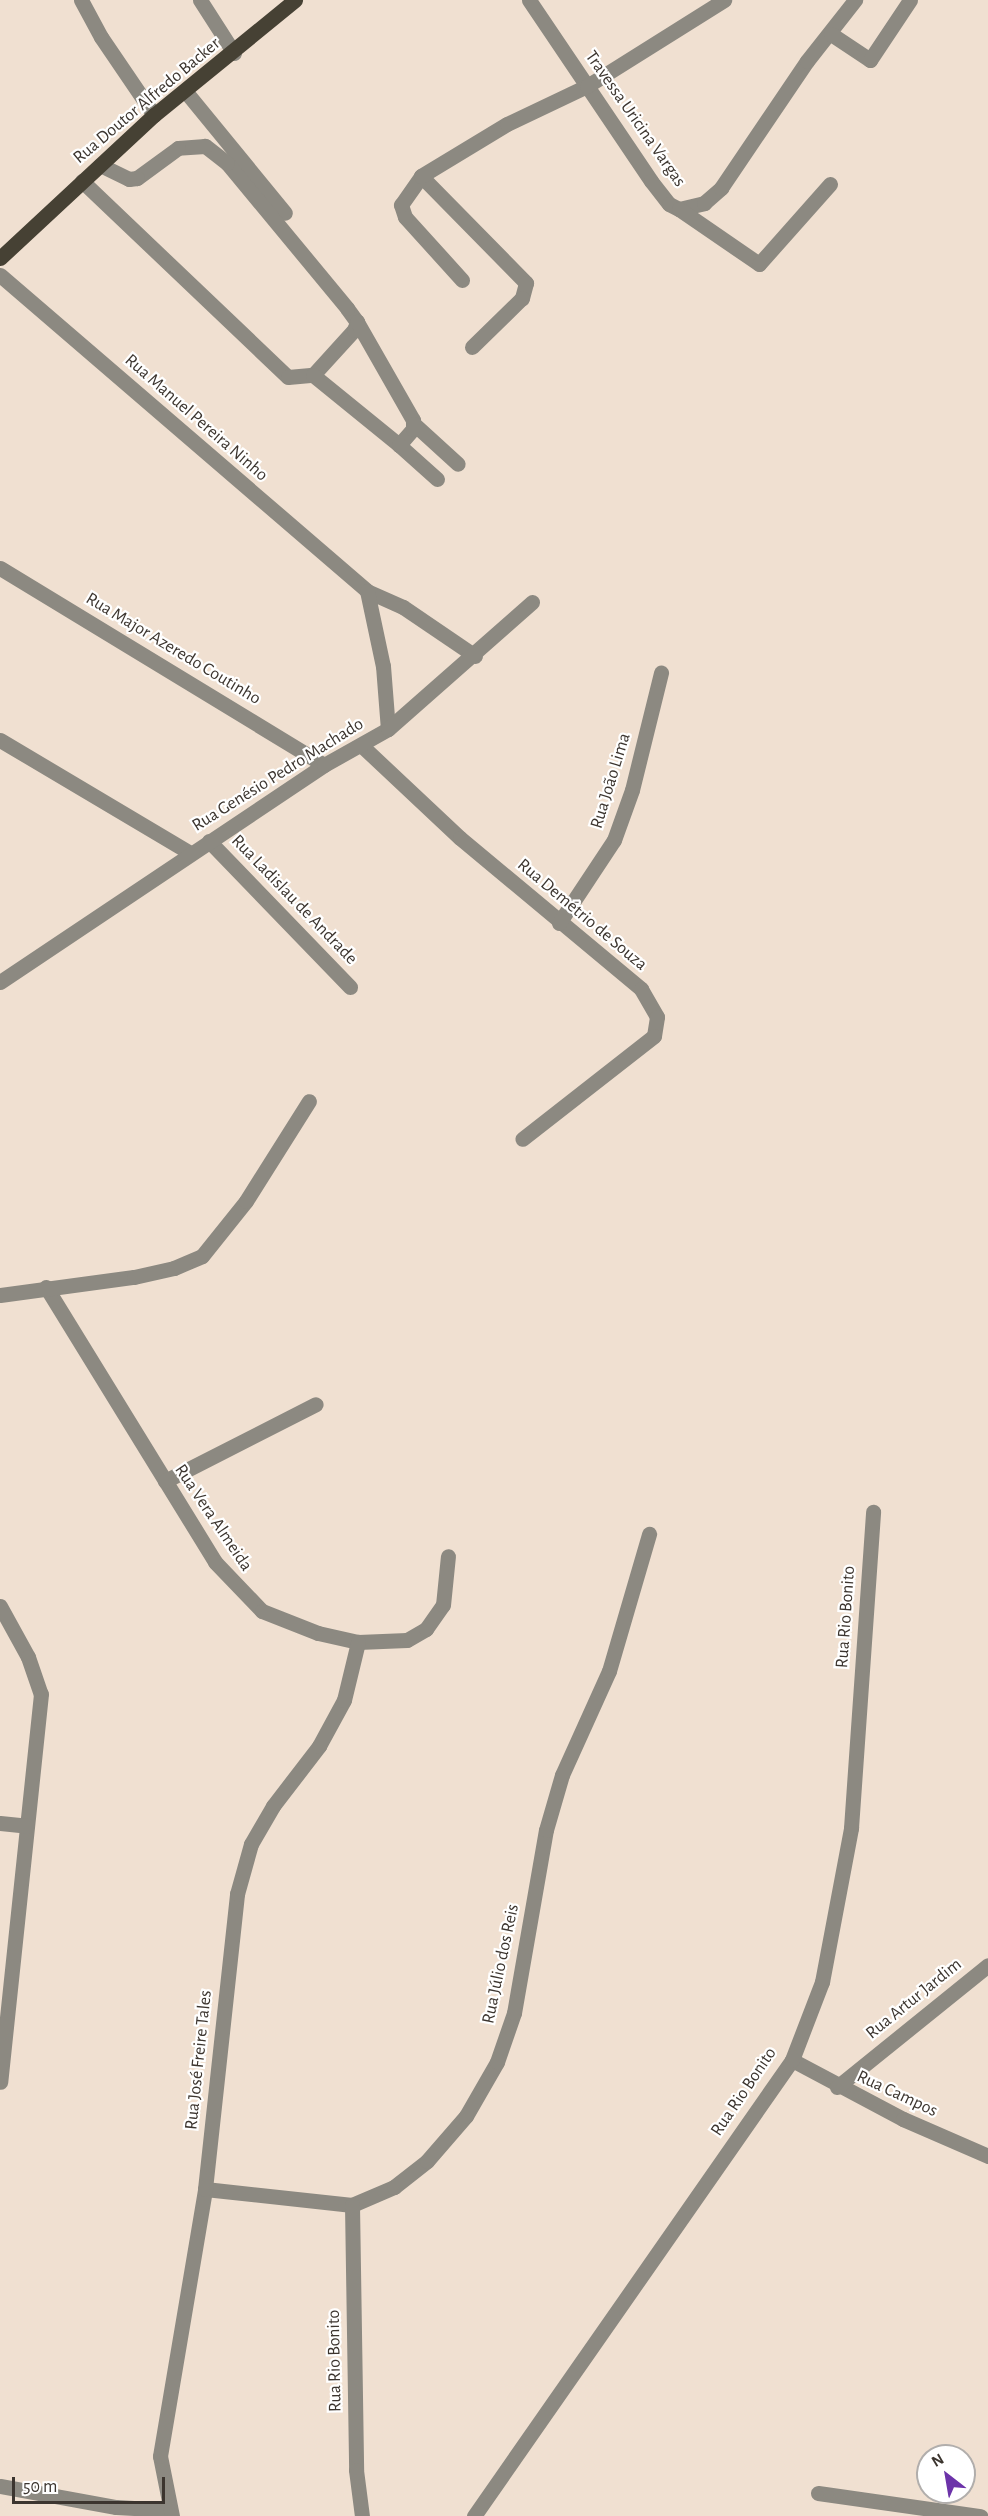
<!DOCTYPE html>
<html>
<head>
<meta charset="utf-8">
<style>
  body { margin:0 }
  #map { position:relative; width:988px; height:2516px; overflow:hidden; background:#f0e0d1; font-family:"Alegreya Sans",sans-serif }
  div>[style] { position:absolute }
  .minor>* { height:15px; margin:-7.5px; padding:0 7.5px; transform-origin:7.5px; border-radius:7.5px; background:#8c8981 }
  .major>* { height:15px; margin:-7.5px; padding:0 7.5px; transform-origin:7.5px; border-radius:7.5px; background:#464134 }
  span { translate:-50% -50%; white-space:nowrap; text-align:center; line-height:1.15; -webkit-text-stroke:4.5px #fff; paint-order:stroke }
  .street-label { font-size:18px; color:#3c352f }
  .north { position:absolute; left:916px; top:2444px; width:60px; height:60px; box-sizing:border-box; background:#fff; border:2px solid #b1aeac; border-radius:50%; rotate:329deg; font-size:16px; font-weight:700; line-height:24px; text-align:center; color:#3c352f }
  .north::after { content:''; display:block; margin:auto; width:21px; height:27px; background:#6c33a9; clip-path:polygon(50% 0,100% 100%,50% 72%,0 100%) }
  .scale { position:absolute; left:12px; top:2477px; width:153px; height:27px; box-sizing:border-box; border:3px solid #3c352f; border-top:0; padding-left:8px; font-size:18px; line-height:21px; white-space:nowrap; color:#3c352f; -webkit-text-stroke:4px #fff; paint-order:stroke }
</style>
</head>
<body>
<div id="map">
  <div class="minor">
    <div style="left:81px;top:0;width:42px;rotate:61.6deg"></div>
    <div style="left:101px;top:37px;width:94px;rotate:55.8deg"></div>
    <div style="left:200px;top:0;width:63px;rotate:57.3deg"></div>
    <div style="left:529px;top:0;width:218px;rotate:56deg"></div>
    <div style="left:651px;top:181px;width:29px;rotate:52deg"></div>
    <div style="left:669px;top:204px;width:11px;rotate:27deg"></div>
    <div style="left:679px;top:209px;width:26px;rotate:-13deg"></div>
    <div style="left:704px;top:203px;width:23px;rotate:-41deg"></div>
    <div style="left:721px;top:188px;width:153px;rotate:-55.9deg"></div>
    <div style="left:807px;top:61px;width:78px;rotate:-51.8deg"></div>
    <div style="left:831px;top:34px;width:47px;rotate:33.7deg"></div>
    <div style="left:870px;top:60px;width:72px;rotate:-56.3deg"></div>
    <div style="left:186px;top:92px;width:156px;rotate:50.7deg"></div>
    <div style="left:421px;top:176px;width:150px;rotate:45.5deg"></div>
    <div style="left:526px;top:283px;width:16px;rotate:105deg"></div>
    <div style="left:522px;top:298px;width:70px;rotate:135.6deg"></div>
    <div style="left:82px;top:181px;width:284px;rotate:43.6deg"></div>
    <div style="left:288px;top:377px;width:25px;rotate:-5deg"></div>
    <div style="left:313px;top:375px;width:61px;rotate:-47.7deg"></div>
    <div style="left:354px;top:330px;width:9px;rotate:-69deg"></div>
    <div style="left:357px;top:322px;width:17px;rotate:-126deg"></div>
    <div style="left:347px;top:308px;width:188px;rotate:-129.6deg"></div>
    <div style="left:227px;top:163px;width:28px;rotate:-142deg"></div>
    <div style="left:205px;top:146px;width:27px;rotate:176deg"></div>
    <div style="left:178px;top:148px;width:51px;rotate:143.8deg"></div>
    <div style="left:137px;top:178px;width:8px;rotate:173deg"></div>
    <div style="left:129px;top:179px;width:32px;rotate:-154deg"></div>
    <div style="left:679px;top:209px;width:97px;rotate:34.5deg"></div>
    <div style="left:759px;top:264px;width:107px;rotate:-48.4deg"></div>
    <div style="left:0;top:275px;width:484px;rotate:40.7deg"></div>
    <div style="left:367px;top:591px;width:39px;rotate:24deg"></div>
    <div style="left:403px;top:607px;width:87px;rotate:34.2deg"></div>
    <div style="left:462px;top:280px;width:85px;rotate:-132.1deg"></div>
    <div style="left:405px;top:217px;width:13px;rotate:-108deg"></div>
    <div style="left:401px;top:205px;width:35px;rotate:-55deg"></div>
    <div style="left:421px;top:176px;width:100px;rotate:-31.2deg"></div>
    <div style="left:507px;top:124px;width:89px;rotate:-25.4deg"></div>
    <div style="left:587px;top:86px;width:162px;rotate:-32.1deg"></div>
    <div style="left:313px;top:375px;width:111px;rotate:39.1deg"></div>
    <div style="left:399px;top:445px;width:21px;rotate:-49deg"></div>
    <div style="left:413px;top:429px;width:9px;rotate:-90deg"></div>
    <div style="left:413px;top:420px;width:113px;rotate:-119.7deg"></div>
    <div style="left:414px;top:424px;width:59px;rotate:42.3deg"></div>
    <div style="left:399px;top:445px;width:51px;rotate:41.8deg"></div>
    <div style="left:0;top:568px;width:379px;rotate:31.3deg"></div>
    <div style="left:367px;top:591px;width:77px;rotate:78deg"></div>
    <div style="left:383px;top:666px;width:63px;rotate:85.5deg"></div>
    <div style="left:0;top:740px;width:221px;rotate:30.7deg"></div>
    <div style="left:362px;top:746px;width:134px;rotate:43.2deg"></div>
    <div style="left:460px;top:838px;width:236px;rotate:39.8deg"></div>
    <div style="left:641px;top:989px;width:32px;rotate:60deg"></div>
    <div style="left:657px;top:1017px;width:19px;rotate:99deg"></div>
    <div style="left:654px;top:1036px;width:167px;rotate:142deg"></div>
    <div style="left:209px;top:841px;width:203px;rotate:46deg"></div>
    <div style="left:559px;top:923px;width:100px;rotate:-56.5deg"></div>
    <div style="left:614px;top:840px;width:53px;rotate:-70.2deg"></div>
    <div style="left:632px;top:790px;width:121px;rotate:-76.1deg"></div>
    <div style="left:0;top:982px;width:390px;rotate:-33.8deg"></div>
    <div style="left:324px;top:765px;width:73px;rotate:-29.4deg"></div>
    <div style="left:388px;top:729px;width:192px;rotate:-41.4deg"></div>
    <div style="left:46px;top:1287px;width:323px;rotate:58.4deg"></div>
    <div style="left:215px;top:1562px;width:68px;rotate:46.2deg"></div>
    <div style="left:262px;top:1611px;width:60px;rotate:21.4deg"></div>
    <div style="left:318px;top:1633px;width:41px;rotate:12.7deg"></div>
    <div style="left:358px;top:1642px;width:49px;rotate:-2.3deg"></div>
    <div style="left:407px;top:1640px;width:22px;rotate:-30deg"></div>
    <div style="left:426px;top:1629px;width:29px;rotate:-55deg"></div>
    <div style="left:443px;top:1605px;width:49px;rotate:-84.2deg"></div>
    <div style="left:0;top:1295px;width:135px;rotate:-7.7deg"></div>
    <div style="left:134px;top:1277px;width:41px;rotate:-12.7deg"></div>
    <div style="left:174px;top:1268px;width:30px;rotate:-23deg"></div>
    <div style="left:202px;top:1256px;width:70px;rotate:-51.3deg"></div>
    <div style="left:246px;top:1201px;width:118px;rotate:-57.8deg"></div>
    <div style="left:165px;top:1481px;width:169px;rotate:-27deg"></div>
    <div style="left:0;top:1606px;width:58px;rotate:61.2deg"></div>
    <div style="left:28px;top:1657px;width:39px;rotate:71deg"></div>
    <div style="left:41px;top:1694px;width:390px;rotate:96deg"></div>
    <div style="left:0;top:1823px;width:27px;rotate:6deg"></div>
    <div style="left:792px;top:2060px;width:126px;rotate:28deg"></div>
    <div style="left:903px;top:2119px;width:93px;rotate:23.5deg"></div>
    <div style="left:837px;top:2087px;width:194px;rotate:-38.9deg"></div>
    <div style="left:205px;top:2189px;width:148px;rotate:6.2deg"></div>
    <div style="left:352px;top:2205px;width:46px;rotate:-23.2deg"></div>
    <div style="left:394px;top:2187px;width:42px;rotate:-38.2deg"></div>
    <div style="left:427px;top:2161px;width:60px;rotate:-49.1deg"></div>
    <div style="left:466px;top:2116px;width:62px;rotate:-60.1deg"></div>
    <div style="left:497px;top:2062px;width:52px;rotate:-70.9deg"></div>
    <div style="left:514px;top:2013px;width:186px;rotate:-80.1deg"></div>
    <div style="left:546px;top:1830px;width:57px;rotate:-73.8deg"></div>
    <div style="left:562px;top:1775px;width:114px;rotate:-65.7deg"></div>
    <div style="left:609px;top:1671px;width:143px;rotate:-73.7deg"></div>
    <div style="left:352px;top:2205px;width:265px;rotate:89.1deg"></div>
    <div style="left:356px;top:2470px;width:46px;rotate:82.6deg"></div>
    <div style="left:0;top:2486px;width:118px;rotate:10.3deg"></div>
    <div style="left:116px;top:2507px;width:53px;rotate:3.2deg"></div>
    <div style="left:818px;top:2493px;width:164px;rotate:8.1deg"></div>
    <div style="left:172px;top:2516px;width:61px;rotate:-101.3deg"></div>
    <div style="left:160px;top:2456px;width:271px;rotate:-80.4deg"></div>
    <div style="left:205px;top:2189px;width:297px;rotate:-83.8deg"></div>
    <div style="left:237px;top:1894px;width:52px;rotate:-74.4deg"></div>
    <div style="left:251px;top:1844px;width:44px;rotate:-59.9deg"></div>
    <div style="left:273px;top:1806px;width:76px;rotate:-52.5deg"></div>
    <div style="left:319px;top:1746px;width:52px;rotate:-61.5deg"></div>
    <div style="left:344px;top:1700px;width:60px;rotate:-76.4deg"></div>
    <div style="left:474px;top:2516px;width:556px;rotate:-55.11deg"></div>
    <div style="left:792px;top:2060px;width:84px;rotate:-69deg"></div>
    <div style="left:822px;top:1982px;width:157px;rotate:-79.3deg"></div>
    <div style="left:851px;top:1828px;width:317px;rotate:-86deg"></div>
  </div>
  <div class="major">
    <div style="left:0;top:258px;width:210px;rotate:-42.9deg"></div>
    <div style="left:154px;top:115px;width:182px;rotate:-39.2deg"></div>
  </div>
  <div class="street-label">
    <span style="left:147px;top:101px;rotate:-40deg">Rua Doutor Alfredo Backer</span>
    <span style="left:635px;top:119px;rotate:55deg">Travessa Uricina Vargas</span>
    <span style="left:196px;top:418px;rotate:41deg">Rua Manuel Pereira Ninho</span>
    <span style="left:173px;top:649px;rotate:31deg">Rua Major Azeredo Coutinho</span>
    <span style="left:278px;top:775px;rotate:-32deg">Rua Genésio Pedro Machado</span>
    <span style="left:611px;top:781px;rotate:-73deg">Rua João Lima</span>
    <span style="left:294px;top:900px;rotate:46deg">Rua Ladislau de Andrade</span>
    <span style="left:582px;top:915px;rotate:40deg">Rua Demétrio de Souza</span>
    <span style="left:213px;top:1518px;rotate:56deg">Rua Vera Almeida</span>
    <span style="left:846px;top:1617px;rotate:-86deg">Rua Rio Bonito</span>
    <span style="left:501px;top:1964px;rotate:-78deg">Rua Júlio dos Reis</span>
    <span style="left:914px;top:1999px;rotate:-39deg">Rua Artur Jardim</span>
    <span style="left:199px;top:2060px;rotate:-84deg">Rua José Freire Tales</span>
    <span style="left:744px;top:2092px;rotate:-56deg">Rua Rio Bonito</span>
    <span style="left:897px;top:2094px;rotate:25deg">Rua Campos</span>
    <span style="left:335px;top:2361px;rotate:-91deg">Rua Rio Bonito</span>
  </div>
  <div class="north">N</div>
  <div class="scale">50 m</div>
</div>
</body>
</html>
